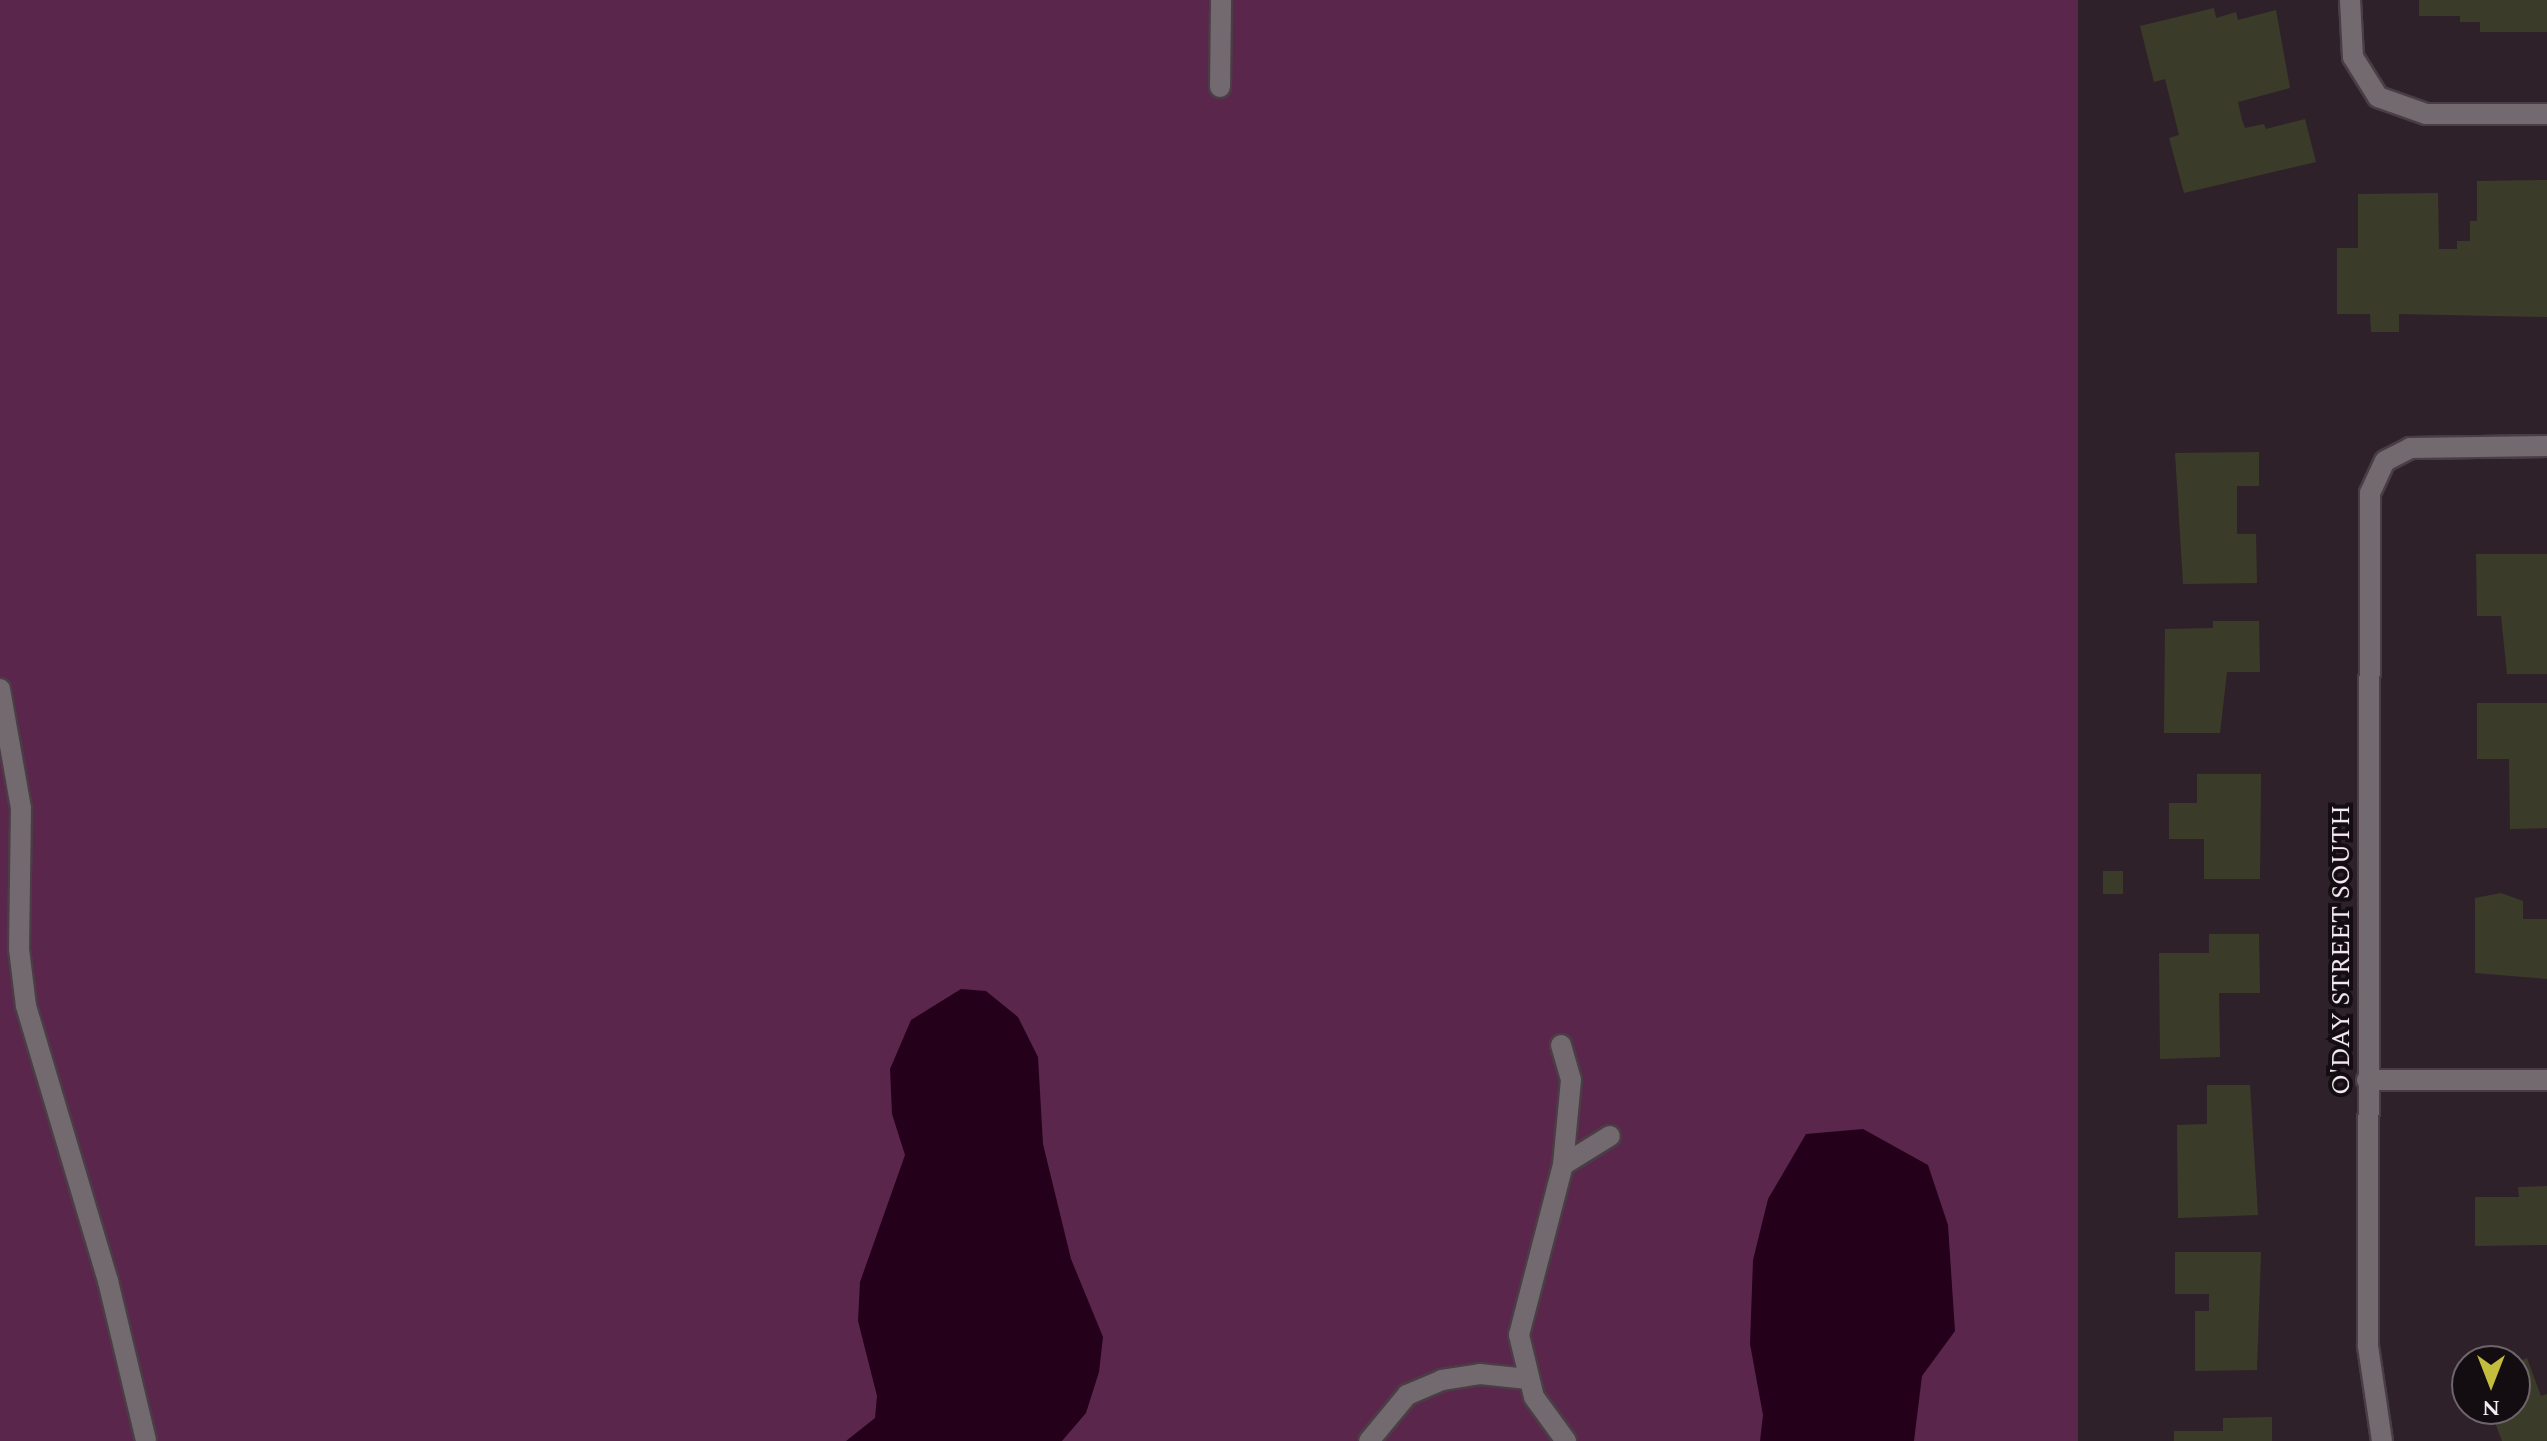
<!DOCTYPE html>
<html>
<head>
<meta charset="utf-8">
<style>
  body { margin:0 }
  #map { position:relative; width:2547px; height:1441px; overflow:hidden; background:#2f212a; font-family:Spectral,serif }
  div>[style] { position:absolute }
  .green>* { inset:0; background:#5b264c; transform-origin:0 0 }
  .water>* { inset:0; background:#24001b }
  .building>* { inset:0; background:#3b3b2a; transform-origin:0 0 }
  .roads { filter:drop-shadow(2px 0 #4b3d46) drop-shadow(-2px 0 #4b3d46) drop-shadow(0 2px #4b3d46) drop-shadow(0 -2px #4b3d46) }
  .minor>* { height:20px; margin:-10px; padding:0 10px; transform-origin:10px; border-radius:10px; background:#726a6f }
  span { translate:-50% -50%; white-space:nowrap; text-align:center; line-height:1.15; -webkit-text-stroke:8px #130d11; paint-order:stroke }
  .street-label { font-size:26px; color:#f4eaf1 }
  .north { position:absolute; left:2451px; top:1345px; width:80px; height:80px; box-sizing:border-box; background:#130d11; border:2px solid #6d656b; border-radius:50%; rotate:180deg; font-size:22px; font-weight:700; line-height:32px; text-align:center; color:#f4eaf1 }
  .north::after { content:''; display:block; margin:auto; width:28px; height:36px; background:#c4bc3d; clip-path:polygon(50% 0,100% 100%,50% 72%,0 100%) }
</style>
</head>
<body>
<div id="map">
  <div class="green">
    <div style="left:0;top:0;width:2078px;height:1441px"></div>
  </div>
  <div class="water">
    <div style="clip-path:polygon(961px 989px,986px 991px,1018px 1017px,1038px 1057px,1043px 1144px,1071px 1259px,1103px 1337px,1099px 1372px,1086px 1413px,1062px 1441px,846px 1441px,875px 1418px,877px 1396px,858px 1321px,860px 1282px,905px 1155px,892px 1114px,890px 1069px,911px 1020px)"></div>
    <div style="clip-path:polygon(1863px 1129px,1928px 1165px,1948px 1225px,1955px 1331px,1922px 1376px,1914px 1441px,1760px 1441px,1763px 1415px,1750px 1344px,1753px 1260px,1768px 1199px,1806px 1134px)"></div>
  </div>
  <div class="building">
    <div style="clip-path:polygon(2419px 0,2547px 0,2547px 32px,2480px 32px,2480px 22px,2460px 22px,2460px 16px,2419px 16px)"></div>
    <div style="clip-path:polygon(2214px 8px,2216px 18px,2236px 12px,2238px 20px,2276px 10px,2290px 88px,2238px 102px,2242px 120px,2245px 128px,2264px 124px,2266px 129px,2305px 119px,2316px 162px,2184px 193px,2169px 138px,2179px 135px,2165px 79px,2154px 82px,2140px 26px)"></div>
    <div style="clip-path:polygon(2547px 180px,2547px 317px,2399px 314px,2399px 332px,2371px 332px,2370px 314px,2337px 314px,2337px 248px,2358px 248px,2358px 194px,2438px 193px,2439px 249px,2457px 249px,2457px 241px,2470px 241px,2470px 221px,2477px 221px,2477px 181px)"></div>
    <div style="clip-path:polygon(2259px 452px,2259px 486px,2237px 486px,2237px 534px,2256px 534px,2257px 583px,2183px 584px,2175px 453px)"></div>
    <div style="clip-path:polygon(2476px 554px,2547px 554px,2547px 674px,2507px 674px,2501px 616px,2477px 616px)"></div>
    <div style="clip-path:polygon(2213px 621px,2259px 621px,2260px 672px,2227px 672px,2220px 733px,2164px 733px,2165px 629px,2213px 628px)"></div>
    <div style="clip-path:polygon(2477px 703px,2547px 703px,2547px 828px,2510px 829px,2509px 759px,2477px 759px)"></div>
    <div style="clip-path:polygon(2197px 774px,2261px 774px,2260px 879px,2204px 879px,2204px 839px,2169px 839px,2169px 803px,2197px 803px)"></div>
    <div style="left:2103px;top:871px;width:20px;height:23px"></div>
    <div style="clip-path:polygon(2501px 893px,2523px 901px,2523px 919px,2547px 919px,2547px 979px,2475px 973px,2475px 898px)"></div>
    <div style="clip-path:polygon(2209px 934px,2259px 934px,2260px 993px,2219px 993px,2220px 1057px,2160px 1059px,2159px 953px,2209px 953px)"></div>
    <div style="clip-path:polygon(2207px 1085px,2250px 1085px,2258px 1215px,2178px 1218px,2177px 1125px,2207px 1124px)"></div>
    <div style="clip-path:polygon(2547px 1186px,2547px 1245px,2475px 1246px,2475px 1197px,2519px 1197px,2518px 1187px)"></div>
    <div style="clip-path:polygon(2175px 1252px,2261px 1252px,2257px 1370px,2195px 1371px,2195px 1311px,2209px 1311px,2209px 1294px,2175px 1294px)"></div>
    <div style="clip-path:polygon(2527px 1358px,2541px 1396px,2547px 1394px,2547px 1441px,2502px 1441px,2490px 1409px,2515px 1409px,2515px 1363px)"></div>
    <div style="clip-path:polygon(2272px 1417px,2272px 1441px,2174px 1441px,2174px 1431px,2223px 1431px,2223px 1418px)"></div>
  </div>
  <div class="roads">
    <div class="minor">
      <div style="left:2350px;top:0;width:57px;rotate:87deg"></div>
      <div style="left:2353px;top:57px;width:47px;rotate:58deg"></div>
      <div style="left:2378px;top:97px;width:51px;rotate:19.5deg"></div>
      <div style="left:2426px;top:114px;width:121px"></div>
      <div style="left:1220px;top:87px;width:87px;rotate:-89.3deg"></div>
      <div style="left:0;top:689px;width:121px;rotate:80deg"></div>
      <div style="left:21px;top:808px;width:141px;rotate:90.8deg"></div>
      <div style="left:19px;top:949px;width:57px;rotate:83deg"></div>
      <div style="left:26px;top:1006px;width:287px;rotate:73.4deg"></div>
      <div style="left:108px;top:1281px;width:164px;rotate:76.6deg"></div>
      <div style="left:1561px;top:1045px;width:36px;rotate:74deg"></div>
      <div style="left:1571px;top:1080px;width:85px;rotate:95.4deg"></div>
      <div style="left:2367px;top:1080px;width:180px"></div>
      <div style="left:1369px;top:1441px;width:60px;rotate:-50.4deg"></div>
      <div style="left:1407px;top:1395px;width:38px;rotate:-23deg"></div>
      <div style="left:1442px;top:1380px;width:38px;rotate:-9deg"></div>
      <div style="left:1480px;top:1374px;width:48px;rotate:5.9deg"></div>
      <div style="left:1566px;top:1441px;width:54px;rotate:-126deg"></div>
      <div style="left:1534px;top:1397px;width:64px;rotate:-103.6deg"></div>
      <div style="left:1519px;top:1335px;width:176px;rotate:-75.5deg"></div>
      <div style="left:1563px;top:1165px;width:55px;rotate:-31.7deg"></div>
      <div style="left:2382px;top:1441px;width:96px;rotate:-98.4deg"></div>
      <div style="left:2368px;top:1346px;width:853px;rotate:-89.87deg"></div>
      <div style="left:2370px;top:493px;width:35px;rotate:-65deg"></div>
      <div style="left:2385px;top:461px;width:28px;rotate:-27deg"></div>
      <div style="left:2410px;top:448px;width:137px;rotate:-0.8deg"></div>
    </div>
  </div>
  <div class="street-label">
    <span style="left:2342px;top:950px;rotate:-90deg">O'DAY STREET SOUTH</span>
  </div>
  <div class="north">N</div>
</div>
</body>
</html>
